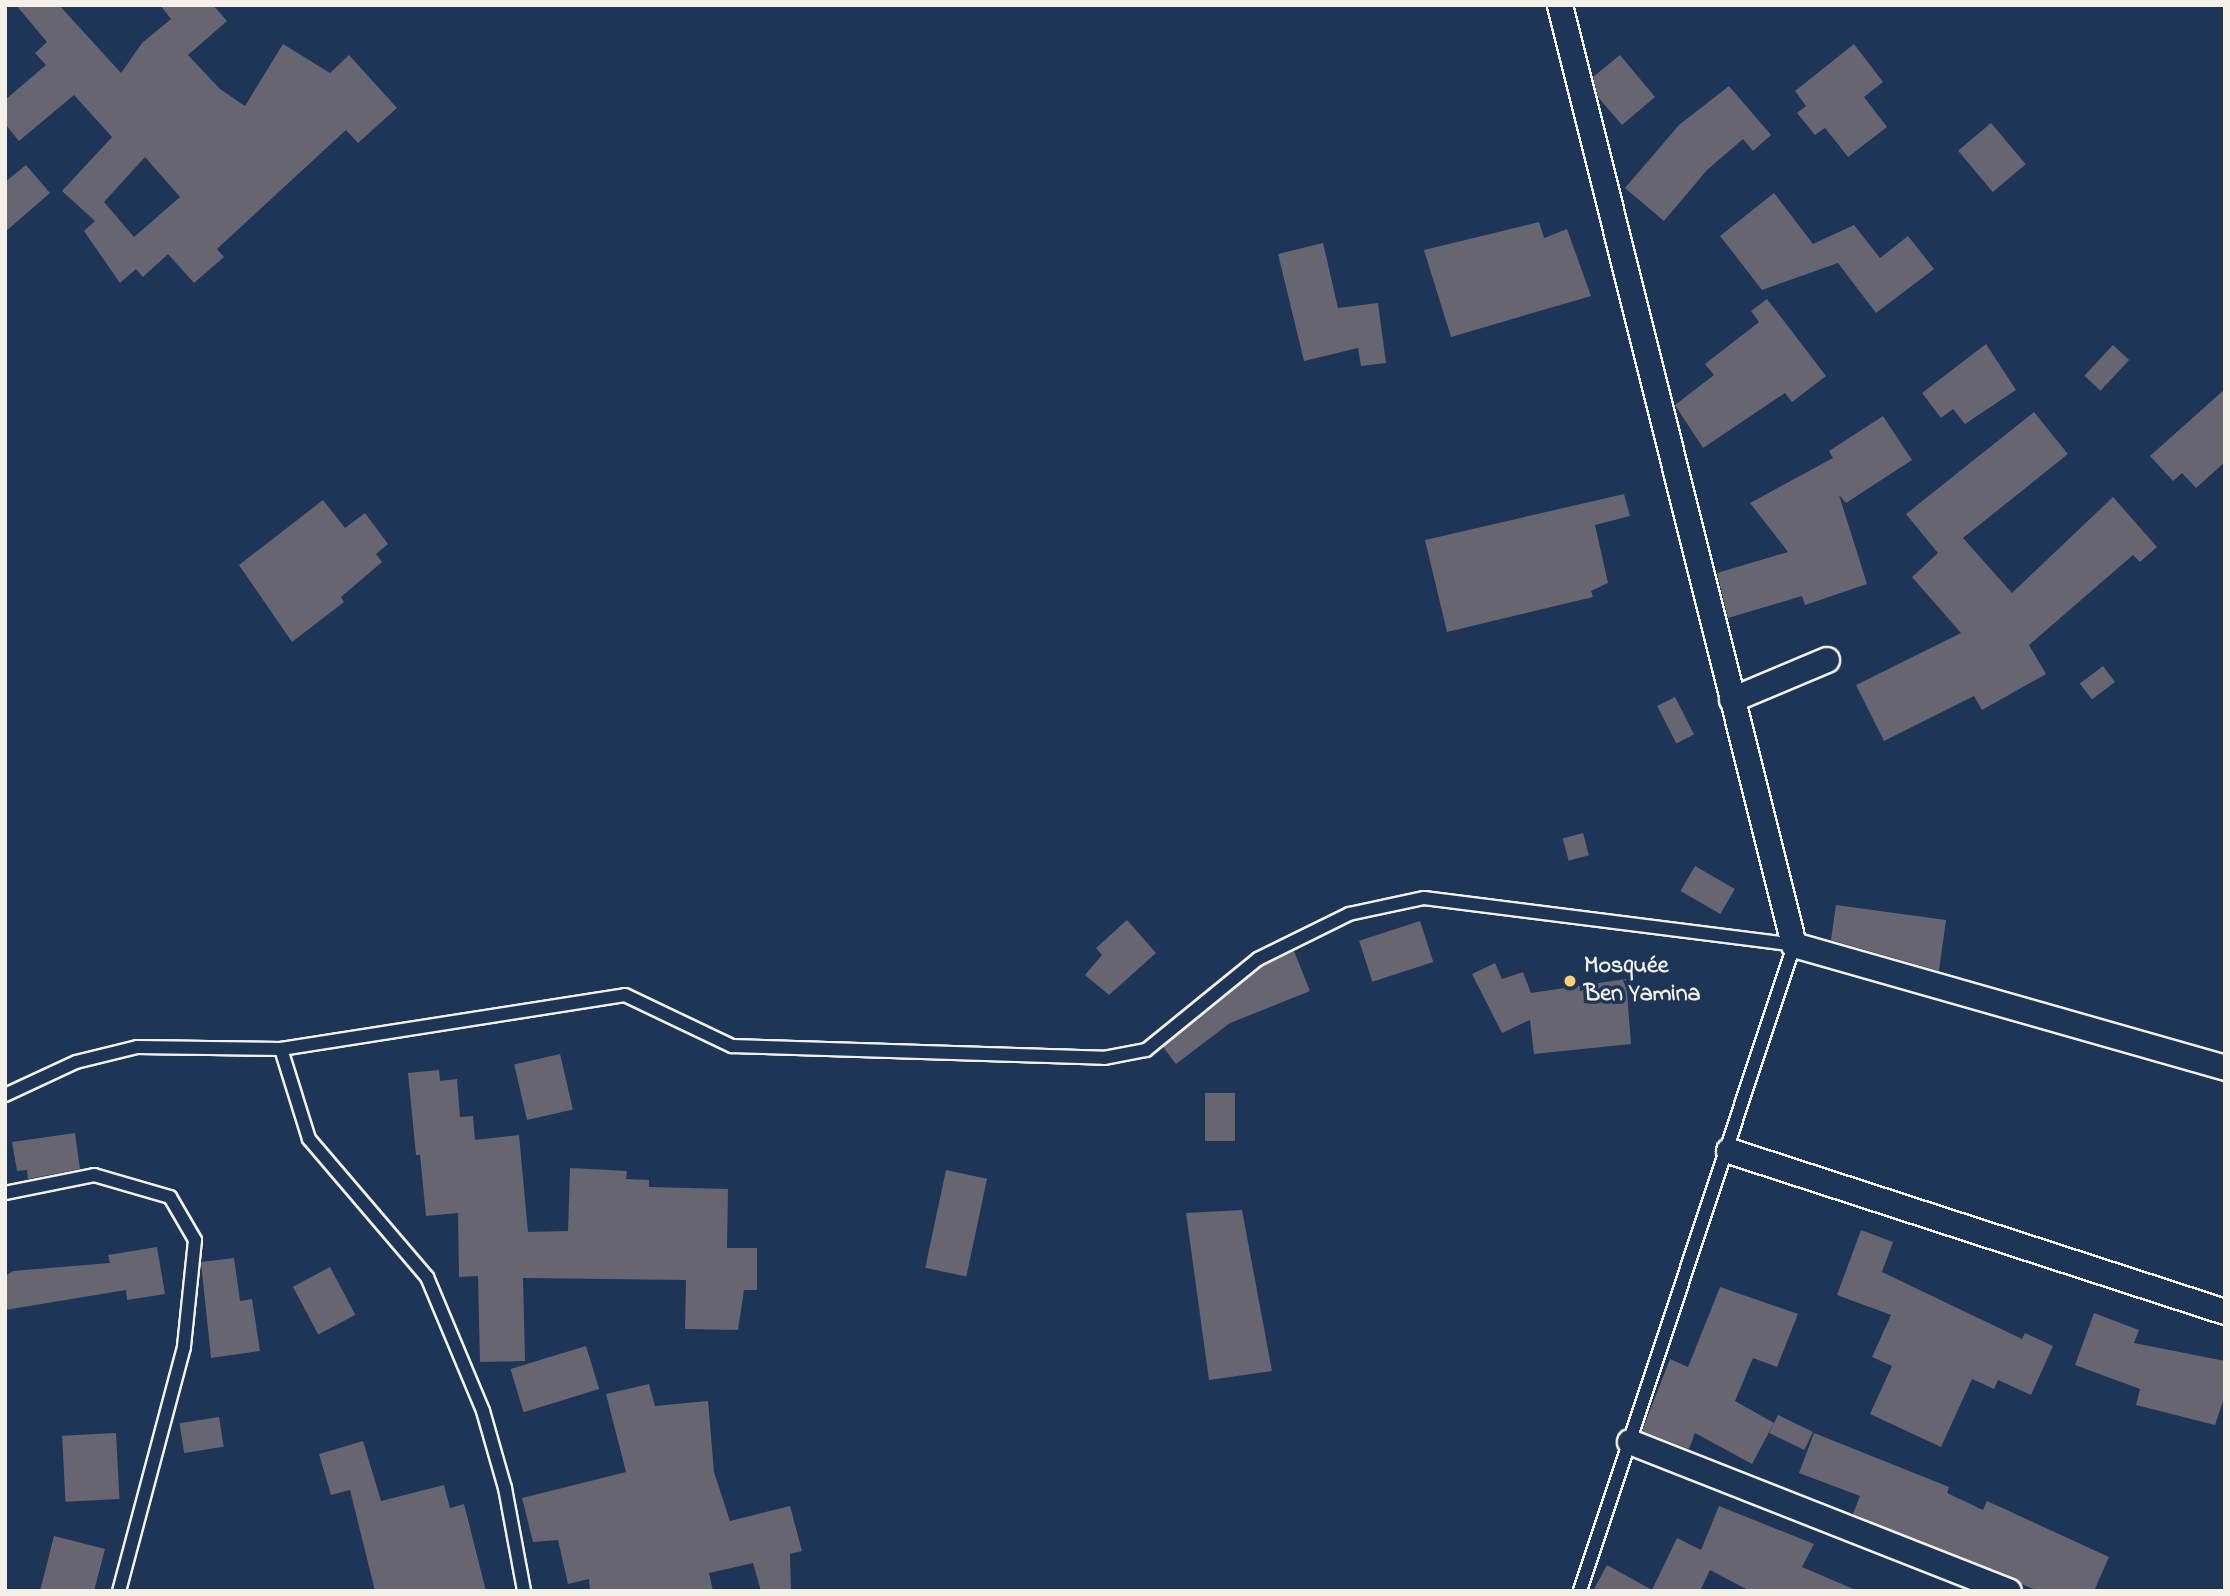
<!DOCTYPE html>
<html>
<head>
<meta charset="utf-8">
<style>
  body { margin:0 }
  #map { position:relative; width:2230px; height:1596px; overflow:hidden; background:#1d3557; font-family:"Indie Flower",sans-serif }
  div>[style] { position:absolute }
  .building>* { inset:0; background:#666570; transform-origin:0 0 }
  .roads { filter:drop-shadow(2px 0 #f4f1e8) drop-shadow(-2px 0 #f4f1e8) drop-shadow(0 2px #f4f1e8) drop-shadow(0 -2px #f4f1e8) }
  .service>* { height:12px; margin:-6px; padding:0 6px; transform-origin:6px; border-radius:6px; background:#1d3557 }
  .minor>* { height:24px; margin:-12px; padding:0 12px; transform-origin:12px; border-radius:12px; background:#1d3557 }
  .dots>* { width:19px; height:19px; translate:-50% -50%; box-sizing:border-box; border:4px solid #1d3557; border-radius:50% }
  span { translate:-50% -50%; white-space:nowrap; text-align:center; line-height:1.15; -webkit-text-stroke:7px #1d3557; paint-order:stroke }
  .poi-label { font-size:24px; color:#f4f1e8; font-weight:700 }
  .left { translate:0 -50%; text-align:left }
  .frame { position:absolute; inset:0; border:7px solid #f4f1e8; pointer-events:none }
</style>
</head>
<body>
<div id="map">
  <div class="building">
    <div style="clip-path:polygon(evenodd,16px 5px,59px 5px,121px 73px,142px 43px,171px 19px,160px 5px,213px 5px,227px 21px,188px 55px,220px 89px,245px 106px,283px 44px,330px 73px,349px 55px,397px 108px,358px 143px,346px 130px,217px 249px,224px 257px,194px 283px,168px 254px,143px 277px,136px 269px,120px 283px,84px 231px,95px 221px,62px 191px,112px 137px,74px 95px,19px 141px,5px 124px,5px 100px,46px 65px,35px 53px,47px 42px,16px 5px,145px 157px,180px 197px,134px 237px,104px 202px,145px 157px)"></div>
    <div style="clip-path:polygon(1854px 44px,1883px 82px,1864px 97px,1887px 127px,1848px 157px,1825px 128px,1815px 135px,1797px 113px,1806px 106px,1795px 91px)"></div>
    <div style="clip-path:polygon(1620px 55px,1655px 97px,1622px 125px,1598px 97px,1593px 77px)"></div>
    <div style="clip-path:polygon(1729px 86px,1771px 135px,1753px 151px,1743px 139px,1707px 170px,1664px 221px,1625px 188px,1679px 125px)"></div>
    <div style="left:1991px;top:123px;width:54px;height:43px;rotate:50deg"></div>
    <div style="clip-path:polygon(26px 165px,50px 193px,5px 232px,5px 182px)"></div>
    <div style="clip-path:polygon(1774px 193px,1813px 244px,1854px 225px,1880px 258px,1908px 236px,1934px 269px,1876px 313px,1838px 263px,1762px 290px,1720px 236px)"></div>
    <div style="clip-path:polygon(1539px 222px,1544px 238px,1567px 229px,1591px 296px,1451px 337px,1424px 250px)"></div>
    <div style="clip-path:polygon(1323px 243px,1338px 308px,1378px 303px,1386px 363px,1361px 366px,1358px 348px,1304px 361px,1278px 254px)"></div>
    <div style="clip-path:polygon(1767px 299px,1826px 376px,1792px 402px,1785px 393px,1703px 448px,1675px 405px,1714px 375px,1705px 364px,1759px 322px,1751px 311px)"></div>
    <div style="clip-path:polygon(1986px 344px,2016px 390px,1965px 424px,1953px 409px,1941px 418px,1922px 393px)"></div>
    <div style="left:2113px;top:345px;width:22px;height:42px;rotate:43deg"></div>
    <div style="clip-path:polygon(2225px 389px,2225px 462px,2196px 488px,2182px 473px,2173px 481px,2150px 456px)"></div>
    <div style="clip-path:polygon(2034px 412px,2068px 454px,1963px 538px,2012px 593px,2113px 497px,2157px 547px,2140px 562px,2133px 555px,2029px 645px,2046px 674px,1982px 710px,1974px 696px,1884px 741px,1856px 685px,1961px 633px,1912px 577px,1938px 553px,1906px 514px)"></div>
    <div style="clip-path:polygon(1883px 416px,1912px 460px,1846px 503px,1839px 495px,1867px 584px,1805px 605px,1802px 596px,1728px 618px,1717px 573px,1788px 552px,1750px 503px,1833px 458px,1829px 451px)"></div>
    <div style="clip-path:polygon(1624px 494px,1630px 516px,1595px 525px,1608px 583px,1591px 591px,1593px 597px,1447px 632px,1425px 540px)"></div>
    <div style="clip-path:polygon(323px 500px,345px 528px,365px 513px,388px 544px,376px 554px,382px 562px,341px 597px,344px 602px,292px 642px,239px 565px)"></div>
    <div style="left:2103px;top:666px;width:20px;height:29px;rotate:53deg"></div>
    <div style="left:1675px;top:697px;width:42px;height:20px;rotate:63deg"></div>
    <div style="left:1583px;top:833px;width:23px;height:21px;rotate:75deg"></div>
    <div style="left:1695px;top:866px;width:46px;height:29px;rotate:30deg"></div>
    <div style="clip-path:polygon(1836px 905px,1946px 920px,1939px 971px,1831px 940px)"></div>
    <div style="clip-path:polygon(1127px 920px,1156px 953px,1109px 995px,1085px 975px,1102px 955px,1096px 948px)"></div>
    <div style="left:1420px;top:921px;width:43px;height:64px;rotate:72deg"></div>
    <div style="clip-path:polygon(1294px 951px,1310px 991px,1230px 1023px,1176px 1064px,1163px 1047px,1263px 966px)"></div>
    <div style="clip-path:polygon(1495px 963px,1502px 979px,1523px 972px,1531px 993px,1626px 979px,1631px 1044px,1534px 1054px,1530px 1020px,1502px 1033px,1472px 974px)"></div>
    <div style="left:560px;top:1054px;width:57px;height:47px;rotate:77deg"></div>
    <div style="clip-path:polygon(439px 1070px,440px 1081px,457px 1079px,460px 1117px,473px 1116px,475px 1140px,519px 1135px,528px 1232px,568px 1231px,570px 1168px,627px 1171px,626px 1179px,649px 1180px,649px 1187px,728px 1189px,727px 1248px,757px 1248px,757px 1290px,744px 1290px,738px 1330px,685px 1329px,686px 1280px,523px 1278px,525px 1361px,480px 1362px,478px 1276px,459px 1277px,458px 1213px,426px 1216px,420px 1155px,416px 1155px,408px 1073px)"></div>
    <div style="left:1205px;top:1093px;width:30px;height:48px"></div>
    <div style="clip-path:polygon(75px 1133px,80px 1169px,28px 1179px,27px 1170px,17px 1171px,12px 1142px)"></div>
    <div style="left:946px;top:1170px;width:42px;height:100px;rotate:12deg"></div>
    <div style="clip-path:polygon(1242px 1210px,1272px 1371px,1209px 1380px,1186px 1213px)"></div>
    <div style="clip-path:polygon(1861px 1230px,1893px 1242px,1882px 1272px,2022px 1339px,2025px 1333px,2053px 1346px,2031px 1395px,1998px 1380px,1994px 1389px,1972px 1379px,1941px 1447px,1870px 1414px,1892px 1366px,1872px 1357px,1891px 1315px,1837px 1295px)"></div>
    <div style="clip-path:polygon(157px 1247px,165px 1294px,127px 1300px,126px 1290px,5px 1310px,7px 1275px,13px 1271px,110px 1263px,108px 1255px)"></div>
    <div style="clip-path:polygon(234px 1258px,240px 1301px,252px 1299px,260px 1351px,211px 1358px,201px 1262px)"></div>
    <div style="left:330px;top:1267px;width:54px;height:42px;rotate:62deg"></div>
    <div style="clip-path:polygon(1720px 1287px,1798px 1314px,1777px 1367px,1753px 1358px,1735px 1401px,1774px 1423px,1752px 1464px,1695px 1433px,1689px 1449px,1642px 1431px,1670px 1359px,1688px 1367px)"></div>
    <div style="clip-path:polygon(2094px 1313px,2139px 1330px,2134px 1343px,2225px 1361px,2225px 1395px,2215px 1425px,2136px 1405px,2140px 1389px,2075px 1365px)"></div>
    <div style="left:586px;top:1346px;width:45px;height:79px;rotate:73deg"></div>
    <div style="clip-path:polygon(649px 1384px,655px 1406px,708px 1401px,714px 1472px,730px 1521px,790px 1506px,802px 1551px,790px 1554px,791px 1591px,761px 1591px,753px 1563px,709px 1573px,713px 1591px,590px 1591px,589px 1579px,568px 1584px,558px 1540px,533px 1542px,522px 1498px,626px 1472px,606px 1394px)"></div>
    <div style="left:1778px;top:1415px;width:39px;height:20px;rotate:26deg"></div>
    <div style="left:219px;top:1417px;width:30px;height:40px;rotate:81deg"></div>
    <div style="left:116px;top:1433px;width:66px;height:54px;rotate:87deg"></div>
    <div style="clip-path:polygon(1814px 1433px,1949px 1487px,1947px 1493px,1983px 1510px,1987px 1501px,2109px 1557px,2094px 1591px,2038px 1591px,1853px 1514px,1860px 1496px,1799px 1473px)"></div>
    <div style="clip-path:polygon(363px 1441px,381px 1501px,444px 1485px,450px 1508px,464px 1504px,486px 1591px,375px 1591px,350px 1490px,331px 1495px,319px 1454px)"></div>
    <div style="clip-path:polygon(1719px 1506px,1814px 1544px,1802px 1567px,1858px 1591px,1750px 1591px,1710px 1570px,1700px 1591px,1593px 1591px,1607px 1565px,1652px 1590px,1677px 1538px,1701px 1550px)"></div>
    <div style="clip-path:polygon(54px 1536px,105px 1549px,94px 1591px,40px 1591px)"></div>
  </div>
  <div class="roads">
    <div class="service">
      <div style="left:281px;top:1049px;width:94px;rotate:72.7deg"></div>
      <div style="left:309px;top:1139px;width:182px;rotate:49.5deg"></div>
      <div style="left:427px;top:1277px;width:145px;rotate:67.3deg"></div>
      <div style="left:483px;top:1411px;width:80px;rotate:74.1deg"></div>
      <div style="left:505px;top:1488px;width:105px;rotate:79.5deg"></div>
      <div style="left:5px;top:1095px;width:78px;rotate:-24.9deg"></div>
      <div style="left:76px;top:1062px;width:63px;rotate:-13.8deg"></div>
      <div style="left:137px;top:1047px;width:144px;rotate:0.8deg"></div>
      <div style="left:281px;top:1049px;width:348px;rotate:-8.9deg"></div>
      <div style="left:625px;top:995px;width:119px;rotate:25.5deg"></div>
      <div style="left:732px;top:1046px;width:372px;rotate:1.8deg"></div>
      <div style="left:1104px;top:1058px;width:43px;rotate:-10.8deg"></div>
      <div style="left:1146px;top:1050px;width:144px;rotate:-39.1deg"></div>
      <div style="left:1258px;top:959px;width:102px;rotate:-26.3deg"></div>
      <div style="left:1349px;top:914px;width:77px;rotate:-12deg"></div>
      <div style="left:1424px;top:898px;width:373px;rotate:7.2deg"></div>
      <div style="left:1794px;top:945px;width:681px;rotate:108.33deg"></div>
      <div style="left:5px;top:1193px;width:91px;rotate:-11.4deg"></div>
      <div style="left:94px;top:1175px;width:79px;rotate:16.1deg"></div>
      <div style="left:170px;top:1197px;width:50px;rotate:59.8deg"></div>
      <div style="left:195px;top:1240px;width:108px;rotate:95.9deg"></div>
      <div style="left:184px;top:1347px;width:253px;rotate:104.9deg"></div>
    </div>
    <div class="minor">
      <div style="left:1560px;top:5px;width:969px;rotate:76.02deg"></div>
      <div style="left:1794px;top:945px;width:448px;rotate:15.9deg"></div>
      <div style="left:1732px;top:700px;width:103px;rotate:-22.8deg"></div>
      <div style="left:1729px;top:1151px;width:521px;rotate:17.98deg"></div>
      <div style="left:1630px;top:1442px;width:407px;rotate:21.5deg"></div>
    </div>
  </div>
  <div class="dots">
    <div style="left:1570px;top:981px;background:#ffd166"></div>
  </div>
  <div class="poi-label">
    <span class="left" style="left:1584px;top:981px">Mosquée<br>Ben Yamina</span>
  </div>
  <div class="frame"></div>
</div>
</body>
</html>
